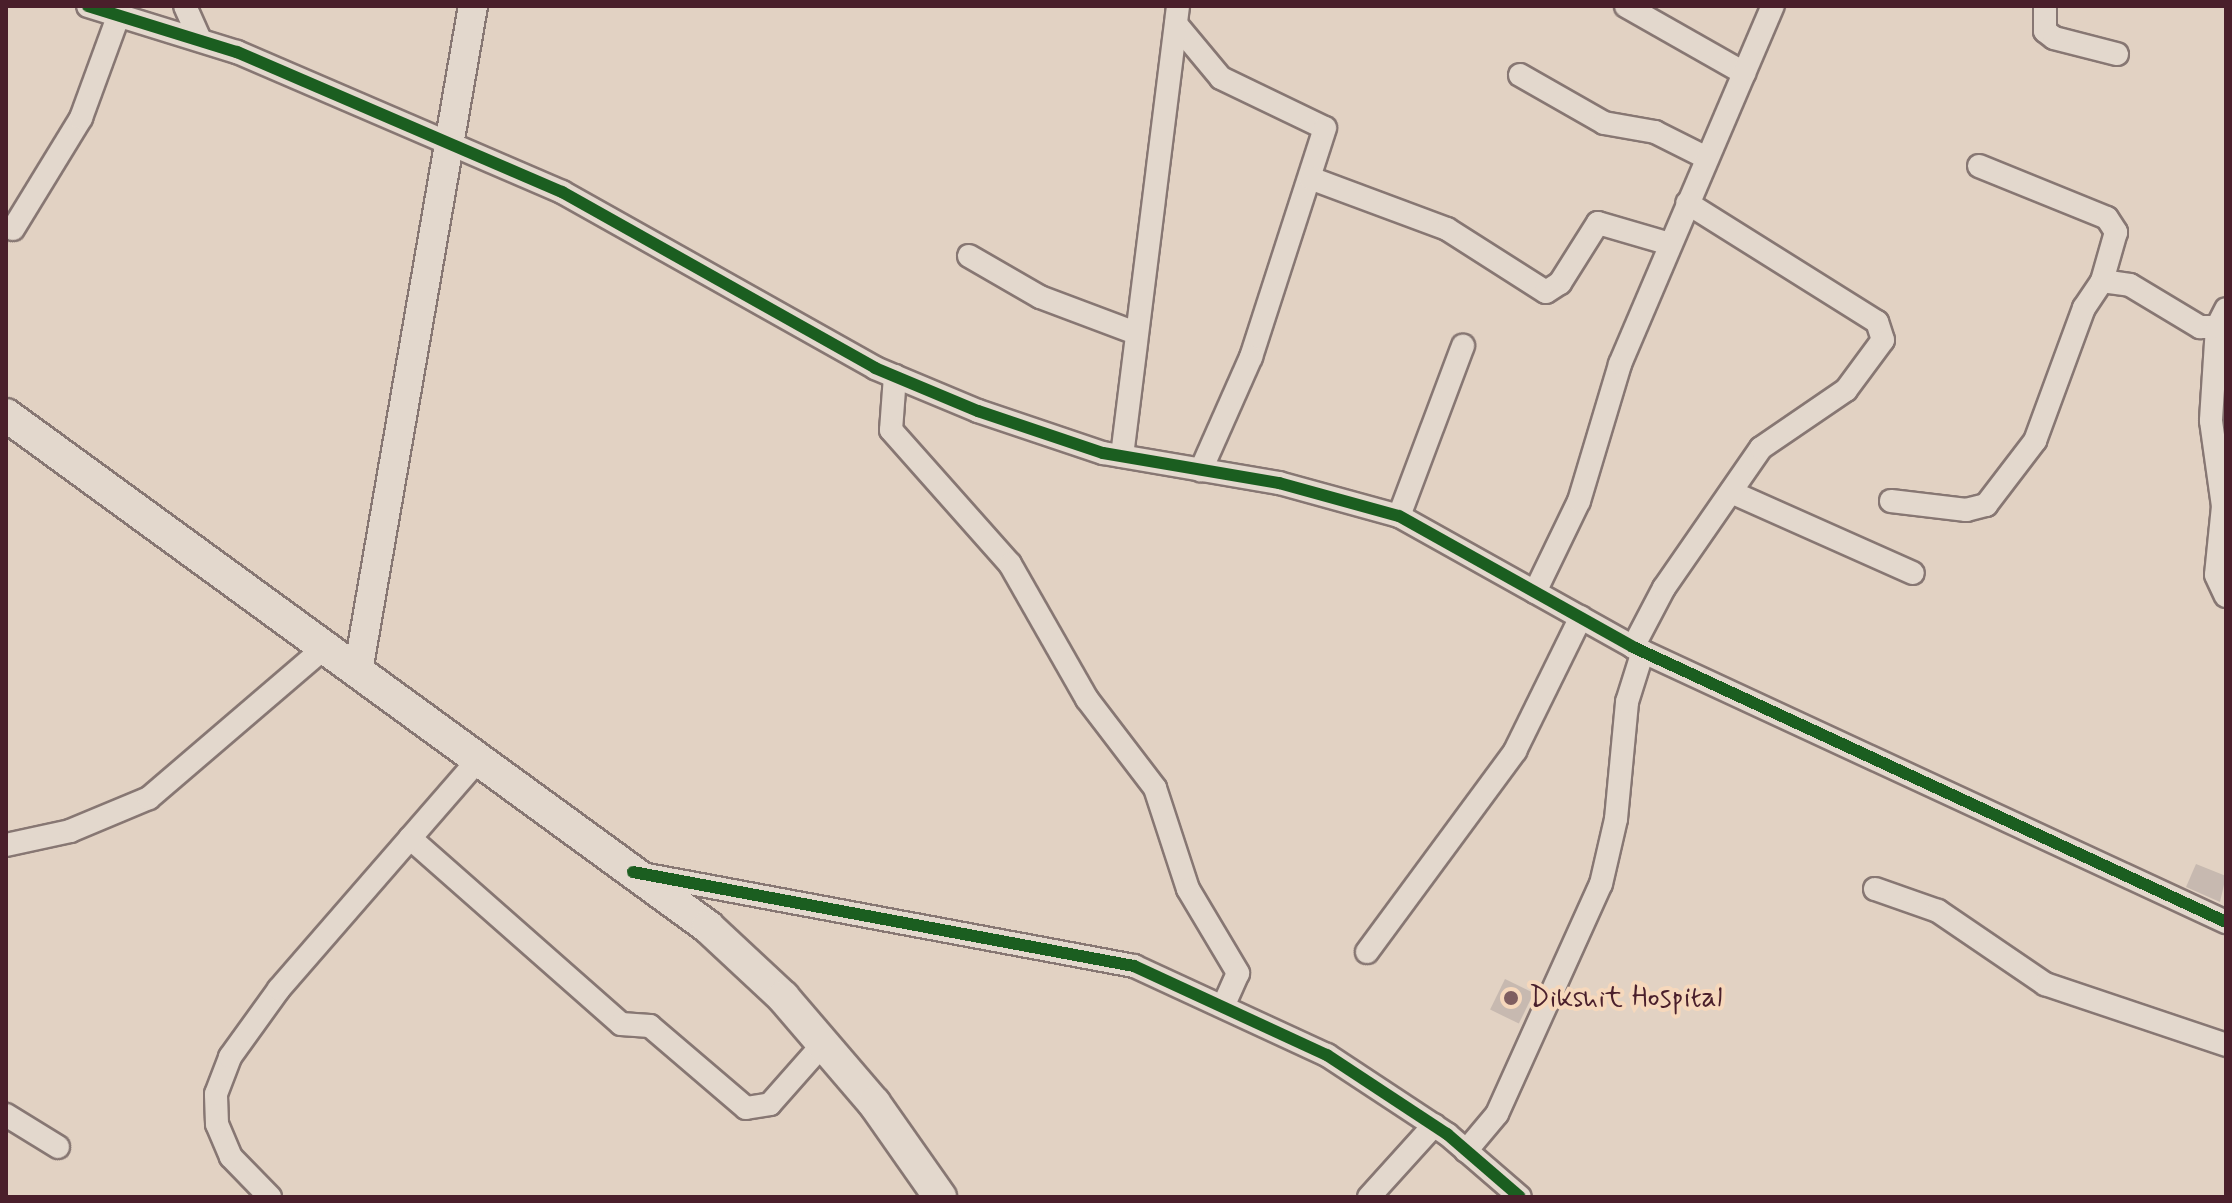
<!DOCTYPE html>
<html>
<head>
<meta charset="utf-8">
<style>
  body { margin:0 }
  #map { position:relative; width:2232px; height:1203px; overflow:hidden; background:#e2d2c3; font-family:Mynerve,sans-serif }
  div>[style] { position:absolute }
  .building>* { inset:0; background:#c7b9b0; transform-origin:0 0 }
  .roads { filter:drop-shadow(2px 0 #877773) drop-shadow(-2px 0 #877773) drop-shadow(0 2px #877773) drop-shadow(0 -2px #877773) }
  .minor>* { height:22px; margin:-11px; padding:0 11px; transform-origin:11px; border-radius:11px; background:#e3d8cd }
  .tertiary>* { height:28px; margin:-14px; padding:0 14px; transform-origin:14px; border-radius:14px; background:#e3d8cd }
  .secondary>* { height:32px; margin:-16px; padding:0 16px; transform-origin:16px; border-radius:16px; background:#e3d8cd }
  .cycleway>* { height:12px; margin:-6px; padding:0 6px; transform-origin:6px; border-radius:6px; background:#1b5e20 }
  .dots>* { width:22px; height:22px; translate:-50% -50%; box-sizing:border-box; border:4px solid #f6d8bc; border-radius:50% }
  span { translate:-50% -50%; white-space:nowrap; text-align:center; line-height:1.15; -webkit-text-stroke:8px #f6d8bc; paint-order:stroke }
  .poi-label { font-size:30px; color:#4a1f2b }
  .left { translate:0 -50%; text-align:left }
  .frame { position:absolute; inset:0; border:8px solid #4a1f2b; pointer-events:none }
</style>
</head>
<body>
<div id="map">
  <div class="building">
    <div style="clip-path:polygon(2196px 864px,2226px 876px,2220px 902px,2186px 887px)"></div>
    <div style="left:1505px;top:979px;width:32px;height:34px;rotate:26deg"></div>
  </div>
  <div class="roads">
    <div class="minor">
      <div style="left:88px;top:6px;width:156px;rotate:17.2deg"></div>
      <div style="left:237px;top:52px;width:354px;rotate:23.3deg"></div>
      <div style="left:562px;top:192px;width:359px;rotate:29.3deg"></div>
      <div style="left:875px;top:368px;width:112px;rotate:22.7deg"></div>
      <div style="left:978px;top:411px;width:132px;rotate:18.6deg"></div>
      <div style="left:1103px;top:453px;width:179px;rotate:9.7deg"></div>
      <div style="left:1279px;top:483px;width:124px;rotate:15.4deg"></div>
      <div style="left:1399px;top:516px;width:268px;rotate:29.2deg"></div>
      <div style="left:1633px;top:647px;width:654px;rotate:24.88deg"></div>
      <div style="left:185px;top:6px;width:34px;rotate:66deg"></div>
      <div style="left:1626px;top:6px;width:136px;rotate:29.6deg"></div>
      <div style="left:2045px;top:6px;width:25px;rotate:90deg"></div>
      <div style="left:2045px;top:31px;width:11px;rotate:38deg"></div>
      <div style="left:2054px;top:38px;width:65px;rotate:14.3deg"></div>
      <div style="left:1176px;top:24px;width:70px;rotate:50.2deg"></div>
      <div style="left:1221px;top:78px;width:115px;rotate:25.7deg"></div>
      <div style="left:1325px;top:128px;width:241px;rotate:107.9deg"></div>
      <div style="left:1251px;top:357px;width:124px;rotate:113.9deg"></div>
      <div style="left:1520px;top:75px;width:97px;rotate:29.7deg"></div>
      <div style="left:1604px;top:123px;width:52px;rotate:10deg"></div>
      <div style="left:1655px;top:132px;width:58px;rotate:26.6deg"></div>
      <div style="left:1979px;top:166px;width:138px;rotate:22.1deg"></div>
      <div style="left:2107px;top:218px;width:17px;rotate:57deg"></div>
      <div style="left:2116px;top:232px;width:51px;rotate:105.9deg"></div>
      <div style="left:1310px;top:178px;width:146px;rotate:20.4deg"></div>
      <div style="left:1447px;top:229px;width:117px;rotate:32.5deg"></div>
      <div style="left:1546px;top:292px;width:17px;rotate:-33deg"></div>
      <div style="left:1560px;top:283px;width:71px;rotate:-57.7deg"></div>
      <div style="left:1598px;top:223px;width:75px;rotate:16.3deg"></div>
      <div style="left:13px;top:229px;width:130px;rotate:-58.5deg"></div>
      <div style="left:81px;top:118px;width:111px;rotate:-69.9deg"></div>
      <div style="left:969px;top:256px;width:82px;rotate:30deg"></div>
      <div style="left:1040px;top:297px;width:103px;rotate:20.6deg"></div>
      <div style="left:2217px;top:327px;width:94px;rotate:93.7deg"></div>
      <div style="left:2211px;top:421px;width:86px;rotate:82deg"></div>
      <div style="left:2223px;top:506px;width:69px;rotate:95.8deg"></div>
      <div style="left:2216px;top:575px;width:23px;rotate:65deg"></div>
      <div style="left:895px;top:376px;width:54px;rotate:94.2deg"></div>
      <div style="left:891px;top:430px;width:179px;rotate:48.4deg"></div>
      <div style="left:1010px;top:564px;width:155px;rotate:60.3deg"></div>
      <div style="left:1087px;top:699px;width:112px;rotate:52.6deg"></div>
      <div style="left:1155px;top:788px;width:106px;rotate:71.9deg"></div>
      <div style="left:1188px;top:889px;width:98px;rotate:59.2deg"></div>
      <div style="left:1238px;top:973px;width:32px;rotate:114deg"></div>
      <div style="left:1122px;top:456px;width:453px;rotate:-82.9deg"></div>
      <div style="left:1731px;top:492px;width:199px;rotate:24deg"></div>
      <div style="left:1891px;top:501px;width:76px;rotate:6.8deg"></div>
      <div style="left:1966px;top:510px;width:21px;rotate:-14deg"></div>
      <div style="left:1986px;top:505px;width:81px;rotate:-52.6deg"></div>
      <div style="left:2035px;top:441px;width:142px;rotate:-69.8deg"></div>
      <div style="left:2084px;top:308px;width:32px;rotate:-56deg"></div>
      <div style="left:2102px;top:281px;width:28px;rotate:8deg"></div>
      <div style="left:2130px;top:285px;width:82px;rotate:31deg"></div>
      <div style="left:2200px;top:327px;width:17px"></div>
      <div style="left:2217px;top:327px;width:20px;rotate:-63deg"></div>
      <div style="left:1399px;top:516px;width:182px;rotate:-69.4deg"></div>
      <div style="left:1535px;top:592px;width:101px;rotate:-64.2deg"></div>
      <div style="left:1579px;top:501px;width:143px;rotate:-73.3deg"></div>
      <div style="left:1620px;top:364px;width:389px;rotate:-66.9deg"></div>
      <div style="left:1633px;top:647px;width:67px;rotate:-62.3deg"></div>
      <div style="left:1664px;top:588px;width:170px;rotate:-55.3deg"></div>
      <div style="left:1761px;top:448px;width:103px;rotate:-34.3deg"></div>
      <div style="left:1846px;top:390px;width:62px;rotate:-53.5deg"></div>
      <div style="left:1883px;top:340px;width:19px;rotate:-108deg"></div>
      <div style="left:1877px;top:322px;width:224px;rotate:-147.9deg"></div>
      <div style="left:410px;top:838px;width:281px;rotate:41.4deg"></div>
      <div style="left:621px;top:1024px;width:29px;rotate:4deg"></div>
      <div style="left:650px;top:1026px;width:126px;rotate:40.5deg"></div>
      <div style="left:746px;top:1108px;width:24px;rotate:-9deg"></div>
      <div style="left:770px;top:1104px;width:80px;rotate:-48.5deg"></div>
      <div style="left:6px;top:845px;width:66px;rotate:-12.3deg"></div>
      <div style="left:70px;top:831px;width:86px;rotate:-22.7deg"></div>
      <div style="left:149px;top:798px;width:229px;rotate:-40.6deg"></div>
      <div style="left:642px;top:874px;width:501px;rotate:10.59deg"></div>
      <div style="left:1134px;top:966px;width:213px;rotate:24.8deg"></div>
      <div style="left:1327px;top:1055px;width:144px;rotate:33.4deg"></div>
      <div style="left:1447px;top:1134px;width:96px;rotate:40.8deg"></div>
      <div style="left:1875px;top:889px;width:67px;rotate:19.2deg"></div>
      <div style="left:1938px;top:911px;width:130px;rotate:34.3deg"></div>
      <div style="left:2045px;top:984px;width:191px;rotate:18.6deg"></div>
      <div style="left:1367px;top:952px;width:250px;rotate:-53.6deg"></div>
      <div style="left:1515px;top:751px;width:149px;rotate:-63.8deg"></div>
      <div style="left:6px;top:1115px;width:61px;rotate:31.6deg"></div>
      <div style="left:1466px;top:1151px;width:48px;rotate:-50deg"></div>
      <div style="left:1497px;top:1114px;width:252px;rotate:-65.7deg"></div>
      <div style="left:1601px;top:884px;width:67px;rotate:-77deg"></div>
      <div style="left:1616px;top:819px;width:118px;rotate:-84.6deg"></div>
      <div style="left:1627px;top:702px;width:53px;rotate:-72.6deg"></div>
      <div style="left:270px;top:1197px;width:56px;rotate:-134.3deg"></div>
      <div style="left:231px;top:1157px;width:36px;rotate:-113deg"></div>
      <div style="left:217px;top:1124px;width:30px;rotate:-92deg"></div>
      <div style="left:216px;top:1094px;width:40px;rotate:-69deg"></div>
      <div style="left:230px;top:1057px;width:84px;rotate:-54.2deg"></div>
      <div style="left:279px;top:989px;width:303px;rotate:-49deg"></div>
      <div style="left:1369px;top:1197px;width:97px;rotate:-47.9deg"></div>
    </div>
    <div class="tertiary">
      <div style="left:358px;top:671px;width:675px;rotate:-80.19deg"></div>
    </div>
    <div class="secondary">
      <div style="left:6px;top:415px;width:869px;rotate:36.1deg"></div>
      <div style="left:708px;top:927px;width:103px;rotate:43deg"></div>
      <div style="left:783px;top:997px;width:140px;rotate:49.4deg"></div>
      <div style="left:874px;top:1103px;width:115px;rotate:54.9deg"></div>
    </div>
  </div>
  <div class="cycleway">
    <div style="left:88px;top:6px;width:156px;rotate:17.2deg"></div>
    <div style="left:237px;top:52px;width:354px;rotate:23.3deg"></div>
    <div style="left:562px;top:192px;width:359px;rotate:29.3deg"></div>
    <div style="left:875px;top:368px;width:112px;rotate:22.7deg"></div>
    <div style="left:978px;top:411px;width:132px;rotate:18.6deg"></div>
    <div style="left:1103px;top:453px;width:179px;rotate:9.7deg"></div>
    <div style="left:1279px;top:483px;width:124px;rotate:15.4deg"></div>
    <div style="left:1399px;top:516px;width:268px;rotate:29.2deg"></div>
    <div style="left:1633px;top:647px;width:654px;rotate:24.88deg"></div>
    <div style="left:633px;top:872px;width:510px;rotate:10.63deg"></div>
    <div style="left:1134px;top:966px;width:213px;rotate:24.8deg"></div>
    <div style="left:1327px;top:1055px;width:144px;rotate:33.4deg"></div>
    <div style="left:1447px;top:1134px;width:96px;rotate:40.8deg"></div>
  </div>
  <div class="dots">
    <div style="left:1511px;top:998px;background:#7f5e60"></div>
  </div>
  <div class="poi-label">
    <span class="left" style="left:1529px;top:998px">Dikshit Hospital</span>
  </div>
  <div class="frame"></div>
</div>
</body>
</html>
